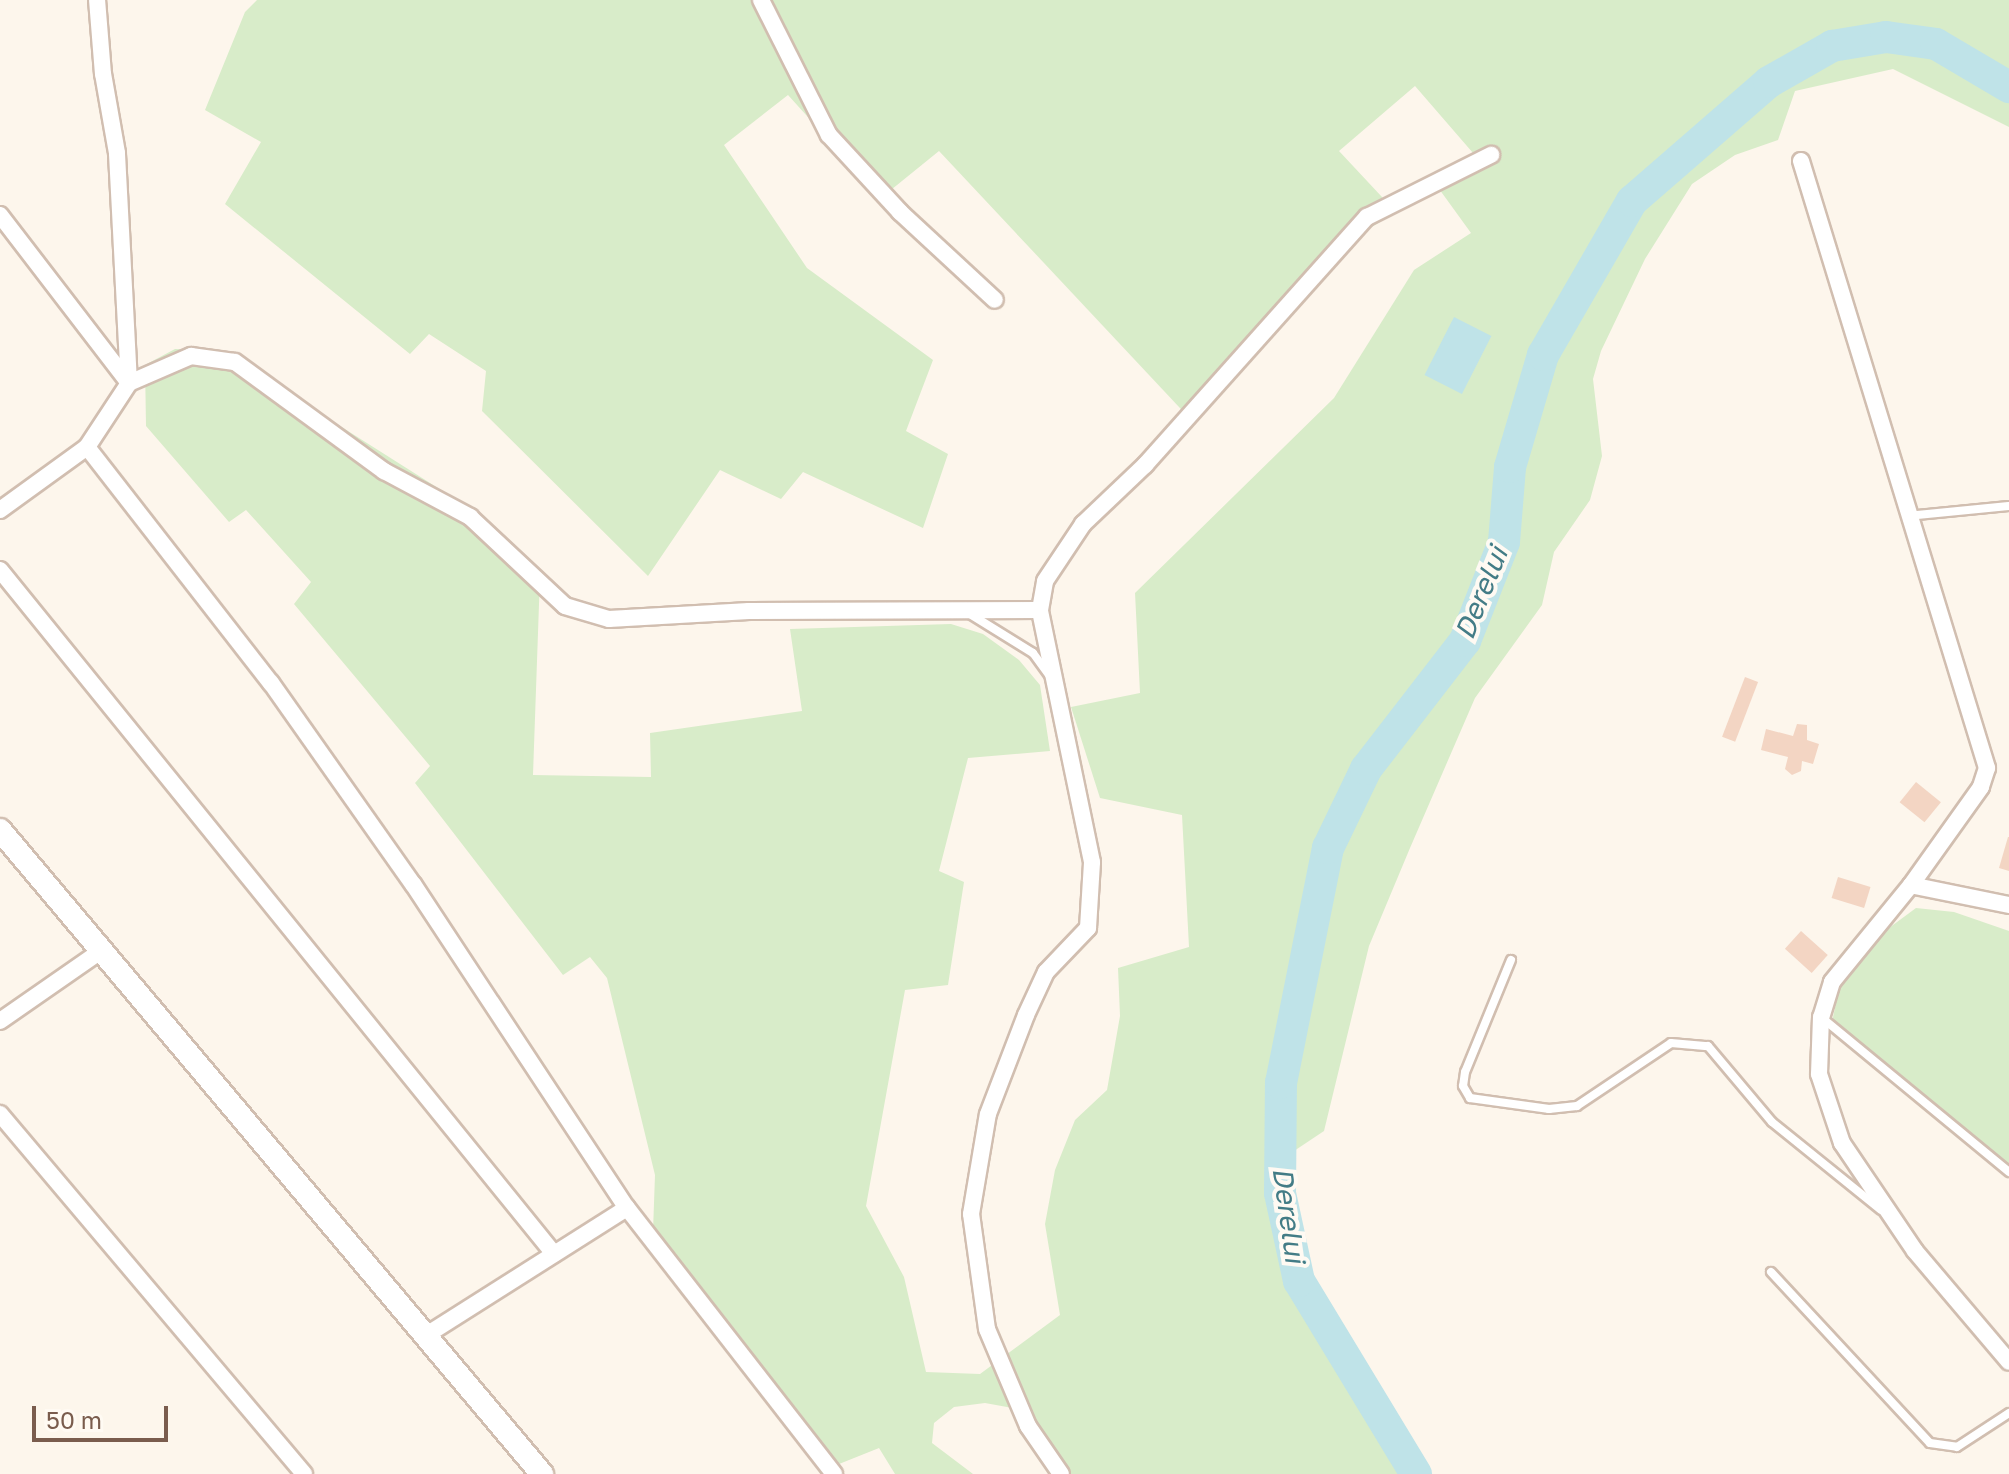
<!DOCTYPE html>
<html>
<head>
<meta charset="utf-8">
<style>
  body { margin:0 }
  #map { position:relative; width:2009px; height:1474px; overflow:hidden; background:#fdf6ec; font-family:"Golos Text",sans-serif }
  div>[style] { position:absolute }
  .green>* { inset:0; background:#d8ecc9 }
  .water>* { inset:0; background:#bfe3e8; transform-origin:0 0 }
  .river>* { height:32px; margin:-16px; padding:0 16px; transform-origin:16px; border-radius:16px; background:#bfe3e8 }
  .building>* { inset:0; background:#f3d5c3; transform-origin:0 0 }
  .roads { filter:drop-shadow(2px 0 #d1beb0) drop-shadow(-2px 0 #d1beb0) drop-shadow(0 2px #d1beb0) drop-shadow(0 -2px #d1beb0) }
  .service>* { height:8px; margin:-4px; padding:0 4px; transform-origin:4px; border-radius:4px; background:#fff }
  .minor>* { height:16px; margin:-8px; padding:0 8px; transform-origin:8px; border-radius:8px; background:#fff }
  .secondary>* { height:22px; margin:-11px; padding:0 11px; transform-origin:11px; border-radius:11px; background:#fff }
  span { translate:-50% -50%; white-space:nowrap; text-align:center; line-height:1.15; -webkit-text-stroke:8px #fffaf3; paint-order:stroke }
  .water-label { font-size:28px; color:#437c86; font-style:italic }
  .scale { position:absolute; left:32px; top:1406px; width:136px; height:36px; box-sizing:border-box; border:4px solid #7a5c4d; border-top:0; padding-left:10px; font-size:24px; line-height:28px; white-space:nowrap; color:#7a5c4d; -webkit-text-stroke:6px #fffaf3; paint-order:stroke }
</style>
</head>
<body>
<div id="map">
  <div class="green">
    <div style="clip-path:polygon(257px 0,2009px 0,2009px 127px,1893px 69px,1795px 91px,1778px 140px,1735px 155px,1692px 184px,1645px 259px,1601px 351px,1593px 379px,1602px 456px,1590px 500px,1554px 552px,1542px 605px,1475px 698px,1410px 848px,1369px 946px,1324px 1131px,1291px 1153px,1277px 1173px,1288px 1274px,1405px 1474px,1070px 1474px,1049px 1451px,1029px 1411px,985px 1403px,954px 1407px,934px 1423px,932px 1443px,973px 1474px,895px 1474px,879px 1448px,839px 1464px,811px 1439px,653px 1231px,655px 1175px,607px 978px,590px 957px,563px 975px,415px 783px,430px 766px,294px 604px,311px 582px,246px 510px,229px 522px,146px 426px,145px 365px,175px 349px,220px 350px,479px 514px,540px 576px,533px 775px,651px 777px,650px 733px,802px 711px,790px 629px,951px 624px,983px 634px,1019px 660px,1040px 685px,1050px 751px,968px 758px,939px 871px,964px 882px,948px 985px,905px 990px,866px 1206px,904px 1277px,926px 1372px,980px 1374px,1060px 1315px,1045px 1224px,1055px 1170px,1075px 1120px,1107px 1090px,1120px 1016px,1118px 968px,1189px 947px,1182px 815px,1100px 798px,1071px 707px,1140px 693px,1135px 593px,1334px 398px,1414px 270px,1471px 233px,1429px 175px,1473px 153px,1415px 86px,1339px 151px,1396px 212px,1367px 230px,1194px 423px,939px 151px,881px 198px,788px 95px,724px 145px,807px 268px,933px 360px,906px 431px,948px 454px,923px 528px,803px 472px,781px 499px,720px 470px,648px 576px,482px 411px,486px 371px,429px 334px,410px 354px,225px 204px,261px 142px,205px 110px,245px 12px)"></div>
    <div style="clip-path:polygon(1916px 908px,1954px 912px,2009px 931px,2009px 1168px,1832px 1022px,1840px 984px,1874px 939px)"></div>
  </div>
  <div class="water">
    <div style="left:1454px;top:317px;width:42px;height:65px;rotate:27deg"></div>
  </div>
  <div class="river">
    <div style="left:1416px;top:1474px;width:226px;rotate:-121.2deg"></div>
    <div style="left:1299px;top:1281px;width:90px;rotate:-102.2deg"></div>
    <div style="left:1280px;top:1193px;width:110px;rotate:-89.5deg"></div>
    <div style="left:1281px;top:1083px;width:240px;rotate:-78.7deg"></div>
    <div style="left:1328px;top:848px;width:88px;rotate:-64.3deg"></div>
    <div style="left:1366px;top:769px;width:162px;rotate:-52.3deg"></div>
    <div style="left:1465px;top:641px;width:106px;rotate:-68.5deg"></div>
    <div style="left:1504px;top:542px;width:75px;rotate:-85.4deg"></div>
    <div style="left:1510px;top:467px;width:117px;rotate:-73.6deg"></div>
    <div style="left:1543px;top:355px;width:178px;rotate:-60deg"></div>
    <div style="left:1632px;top:201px;width:181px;rotate:-41deg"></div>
    <div style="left:1769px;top:82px;width:73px;rotate:-29.7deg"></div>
    <div style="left:1832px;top:46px;width:55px;rotate:-9.5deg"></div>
    <div style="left:1886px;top:37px;width:50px;rotate:8deg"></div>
    <div style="left:1936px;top:44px;width:85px;rotate:30.5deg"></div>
  </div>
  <div class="building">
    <div style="left:1745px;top:677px;width:14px;height:64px;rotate:21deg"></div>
    <div style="clip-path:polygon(1797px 724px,1807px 725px,1807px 740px,1819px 744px,1813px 764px,1802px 761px,1801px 771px,1792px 775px,1785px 769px,1788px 757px,1761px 750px,1766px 729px,1793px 736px)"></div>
    <div style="left:1916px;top:782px;width:32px;height:26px;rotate:39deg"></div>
    <div style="clip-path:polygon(2008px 837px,2009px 837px,2009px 871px,1999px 868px)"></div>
    <div style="left:1838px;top:877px;width:34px;height:22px;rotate:17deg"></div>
    <div style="left:1801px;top:931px;width:36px;height:24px;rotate:42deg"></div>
  </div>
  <div class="roads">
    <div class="service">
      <div style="left:1907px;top:516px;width:102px;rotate:-5.6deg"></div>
      <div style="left:970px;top:614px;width:74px;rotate:31.8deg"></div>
      <div style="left:1033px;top:653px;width:29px;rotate:54deg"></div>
      <div style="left:1511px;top:960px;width:121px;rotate:112.3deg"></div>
      <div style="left:1465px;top:1072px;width:14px;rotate:98deg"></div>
      <div style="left:1463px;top:1086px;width:14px;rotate:60deg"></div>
      <div style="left:1470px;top:1098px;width:80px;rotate:7.9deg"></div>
      <div style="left:1549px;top:1109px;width:28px;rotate:-6deg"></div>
      <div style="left:1577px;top:1106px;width:113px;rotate:-33.8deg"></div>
      <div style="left:1671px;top:1043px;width:37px;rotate:5deg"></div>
      <div style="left:1708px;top:1046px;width:99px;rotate:49.9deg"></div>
      <div style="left:1772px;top:1122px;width:140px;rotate:38.9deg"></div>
      <div style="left:1821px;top:1017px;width:244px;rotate:39.5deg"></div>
      <div style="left:1771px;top:1272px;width:233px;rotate:47.1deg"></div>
      <div style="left:1930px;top:1443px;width:27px;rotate:8deg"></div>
      <div style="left:1957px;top:1447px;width:62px;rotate:-33.2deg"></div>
    </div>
    <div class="minor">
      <div style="left:761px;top:0;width:151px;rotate:63.3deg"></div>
      <div style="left:829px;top:135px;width:105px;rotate:47.3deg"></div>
      <div style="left:900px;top:212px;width:129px;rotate:42.8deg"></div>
      <div style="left:1801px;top:161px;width:635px;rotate:72.96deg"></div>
      <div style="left:1987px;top:768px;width:20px;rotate:108deg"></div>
      <div style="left:1981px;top:787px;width:120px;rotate:125.5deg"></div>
      <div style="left:0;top:215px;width:212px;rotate:52.5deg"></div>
      <div style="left:129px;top:383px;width:68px;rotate:-23.5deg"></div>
      <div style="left:191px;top:356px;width:44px;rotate:7.8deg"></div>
      <div style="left:235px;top:362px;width:185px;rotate:36.2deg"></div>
      <div style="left:384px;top:471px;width:98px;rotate:28.1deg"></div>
      <div style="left:470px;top:517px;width:130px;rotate:43.1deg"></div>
      <div style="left:565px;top:606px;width:46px;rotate:16.5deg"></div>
      <div style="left:609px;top:619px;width:140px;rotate:-3.3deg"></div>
      <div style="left:749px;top:611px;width:291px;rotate:-0.2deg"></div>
      <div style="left:87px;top:447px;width:299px;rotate:52.1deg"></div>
      <div style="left:271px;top:683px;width:246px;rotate:54.8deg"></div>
      <div style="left:413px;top:884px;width:388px;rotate:56.6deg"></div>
      <div style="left:627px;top:1208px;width:337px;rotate:52.1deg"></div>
      <div style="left:0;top:510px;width:107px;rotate:-35.9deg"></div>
      <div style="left:87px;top:447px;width:77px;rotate:-56.7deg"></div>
      <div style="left:129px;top:383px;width:230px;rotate:-93deg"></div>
      <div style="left:117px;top:153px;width:80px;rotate:-100deg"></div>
      <div style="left:103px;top:74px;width:74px;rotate:-94.6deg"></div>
      <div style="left:0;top:570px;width:880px;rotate:50.99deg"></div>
      <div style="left:2009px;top:905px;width:100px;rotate:-168.5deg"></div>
      <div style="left:1911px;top:885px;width:125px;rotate:129.2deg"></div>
      <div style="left:1832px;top:982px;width:37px;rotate:107deg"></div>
      <div style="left:1821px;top:1017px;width:57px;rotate:92deg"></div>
      <div style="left:1819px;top:1074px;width:73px;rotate:71.6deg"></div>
      <div style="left:1842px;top:1143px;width:130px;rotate:55.9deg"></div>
      <div style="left:1915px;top:1251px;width:145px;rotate:49.7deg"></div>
      <div style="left:0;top:1021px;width:124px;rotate:-34.8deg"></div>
      <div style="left:0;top:1114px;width:471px;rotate:49.8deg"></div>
      <div style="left:425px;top:1336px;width:239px;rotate:-32.4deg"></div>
      <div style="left:1061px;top:1474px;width:58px;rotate:-124.5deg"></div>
      <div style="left:1028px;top:1426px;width:105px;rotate:-112.9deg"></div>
      <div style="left:987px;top:1329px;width:116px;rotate:-97.9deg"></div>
      <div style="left:971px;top:1214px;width:101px;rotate:-80.4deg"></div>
      <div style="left:988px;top:1114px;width:106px;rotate:-69deg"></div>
      <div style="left:1026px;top:1015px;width:47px;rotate:-65.1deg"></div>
      <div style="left:1046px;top:972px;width:61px;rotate:-46.3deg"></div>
      <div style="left:1088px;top:928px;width:66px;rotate:-86.5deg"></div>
      <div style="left:1092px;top:862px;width:257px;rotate:-101.7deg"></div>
      <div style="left:1040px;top:610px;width:29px;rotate:-80deg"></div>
      <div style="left:1045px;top:581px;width:69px;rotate:-56.3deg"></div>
      <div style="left:1083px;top:524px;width:86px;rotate:-43.6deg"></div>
      <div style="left:1145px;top:465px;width:333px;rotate:-48.2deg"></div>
      <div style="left:1367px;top:217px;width:139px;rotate:-26.6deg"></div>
    </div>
    <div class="secondary">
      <div style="left:0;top:830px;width:842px;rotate:49.92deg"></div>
    </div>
  </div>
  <div class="water-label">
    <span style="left:1481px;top:593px;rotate:-68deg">Derelui</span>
    <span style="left:1289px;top:1215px;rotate:82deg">Derelui</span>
  </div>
  <div class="scale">50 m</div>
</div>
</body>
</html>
